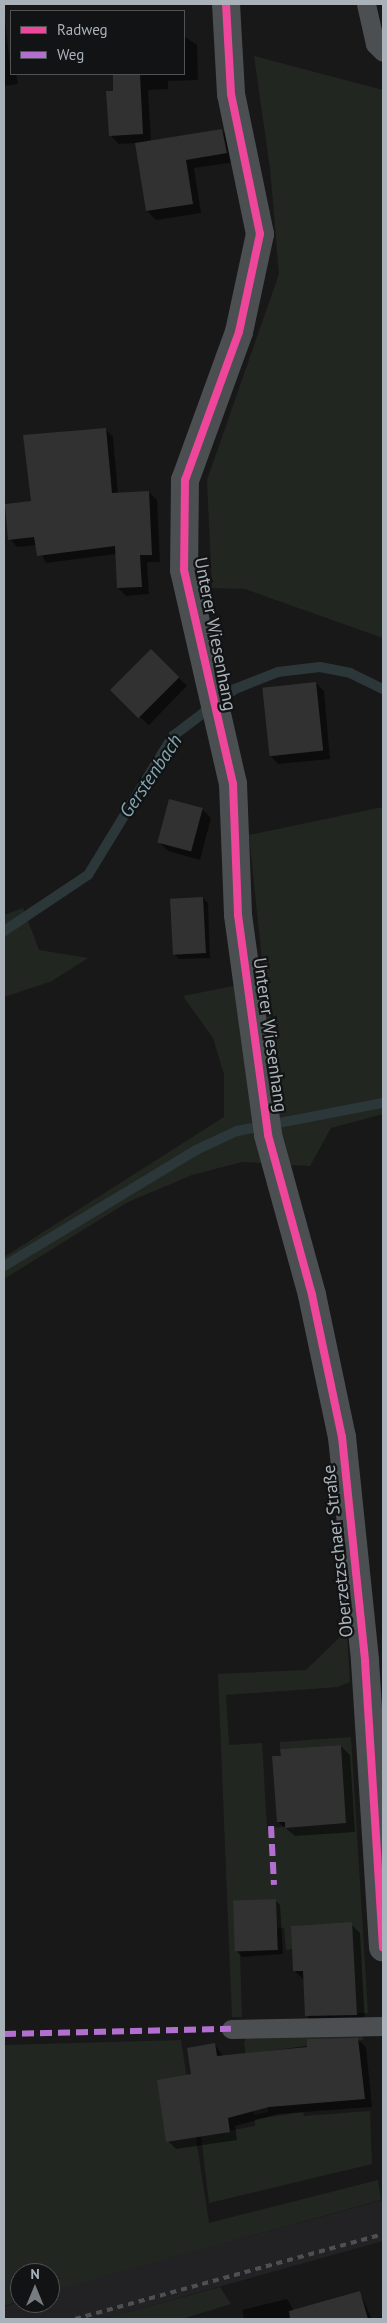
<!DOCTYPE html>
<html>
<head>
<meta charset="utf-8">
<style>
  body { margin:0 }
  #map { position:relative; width:387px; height:2323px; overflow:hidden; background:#181818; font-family:"PT Sans",sans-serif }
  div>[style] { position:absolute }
  .built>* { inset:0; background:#222224 }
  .green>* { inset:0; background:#212720 }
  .shadow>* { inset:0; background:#0007; transform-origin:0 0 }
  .stream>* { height:10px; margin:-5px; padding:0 5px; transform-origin:5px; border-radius:5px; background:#2c373a }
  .building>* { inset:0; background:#313132; transform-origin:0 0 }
  .lane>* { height:19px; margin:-9.5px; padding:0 9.5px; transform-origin:9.5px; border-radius:9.5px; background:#4c4f51 }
  .street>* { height:28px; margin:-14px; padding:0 14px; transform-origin:14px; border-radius:14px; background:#4c4f51 }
  .rail>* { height:4px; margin-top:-2px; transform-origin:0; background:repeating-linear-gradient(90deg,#4d4f50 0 6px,transparent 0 11px) }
  .quiet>* { height:6px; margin-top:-3px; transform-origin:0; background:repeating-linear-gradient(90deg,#b36fd0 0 12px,transparent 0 18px) }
  .cycleway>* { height:8px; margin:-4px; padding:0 4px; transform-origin:4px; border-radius:4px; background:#ed469a }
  span { translate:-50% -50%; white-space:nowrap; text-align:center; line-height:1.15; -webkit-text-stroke:4.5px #121314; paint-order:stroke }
  .street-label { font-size:18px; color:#aab2b9 }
  .water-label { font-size:19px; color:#82a8b3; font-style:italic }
  .frame { position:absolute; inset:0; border:5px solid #aab2b9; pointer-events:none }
  .legend { position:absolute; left:10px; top:10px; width:175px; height:65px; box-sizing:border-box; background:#121314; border:1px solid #4f5356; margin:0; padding:6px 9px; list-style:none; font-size:15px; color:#aab2b9 }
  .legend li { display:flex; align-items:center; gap:10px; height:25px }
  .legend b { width:25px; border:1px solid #4f5356 }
  .north { position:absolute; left:10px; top:2263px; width:50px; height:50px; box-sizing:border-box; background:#121314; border:1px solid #4f5356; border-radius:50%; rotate:0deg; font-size:14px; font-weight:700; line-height:20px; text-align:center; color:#aab2b9 }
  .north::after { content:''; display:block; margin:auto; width:18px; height:22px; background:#777c81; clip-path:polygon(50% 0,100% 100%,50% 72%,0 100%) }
</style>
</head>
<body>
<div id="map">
  <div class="built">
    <div style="clip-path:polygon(383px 2200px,383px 2241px,103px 2319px,4px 2319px,4px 2307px,20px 2301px,50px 2303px,50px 2291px,65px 2286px)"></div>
  </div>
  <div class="green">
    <div style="clip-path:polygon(254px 56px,383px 90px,383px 638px,245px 589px,212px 588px,207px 480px,279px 274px,270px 168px)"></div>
    <div style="clip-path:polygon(383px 807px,383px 1114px,331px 1128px,310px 1166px,242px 1162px,192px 1175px,128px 1202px,4px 1279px,4px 1257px,224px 1117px,224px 1074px,213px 1038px,183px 996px,264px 980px,249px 835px)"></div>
    <div style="clip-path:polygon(23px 908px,39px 950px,88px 958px,52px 981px,4px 997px,4px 915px)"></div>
    <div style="clip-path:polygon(345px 1603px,350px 1682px,338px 1687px,226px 1695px,229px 1745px,262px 1743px,267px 1828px,346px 1823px,341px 1745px,280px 1749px,280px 1742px,351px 1737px,368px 2013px,305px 2015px,352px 1923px,300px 1925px,301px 1948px,286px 1950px,284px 1928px,261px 1929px,259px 1900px,233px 1902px,236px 1952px,240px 1952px,242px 2017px,232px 2017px,218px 1674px,306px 1670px,339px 1638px)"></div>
    <div style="clip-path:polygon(362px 2031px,363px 2040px,261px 2052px,268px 2112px,254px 2115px,244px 2043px,248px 2035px)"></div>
    <div style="clip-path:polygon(181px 2040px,209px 2223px,378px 2180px,381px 2200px,50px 2291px,50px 2273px,20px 2273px,20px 2301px,4px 2306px,4px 2045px)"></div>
    <div style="clip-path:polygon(370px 2111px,372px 2164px,209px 2203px,201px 2136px,255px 2126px,255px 2119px,303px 2112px,304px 2116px)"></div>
    <div style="clip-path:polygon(220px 2287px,231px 2304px,182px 2319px,103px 2319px)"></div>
  </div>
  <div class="shadow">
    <div style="clip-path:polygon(4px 11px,11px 74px,16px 74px,18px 84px,4px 86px)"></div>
    <div style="clip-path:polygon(184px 36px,197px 45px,198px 80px,168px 81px,168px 89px,148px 90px,151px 142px,222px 131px,231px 140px,235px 162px,194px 168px,201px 213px,156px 220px,147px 211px,136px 143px,119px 144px,110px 135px,114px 74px,184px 74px)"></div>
    <div style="clip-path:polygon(105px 429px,113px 437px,118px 494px,149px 492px,157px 500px,160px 562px,147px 562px,149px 594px,126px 596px,118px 588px,116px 554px,46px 563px,37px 545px,17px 547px,10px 539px,32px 502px)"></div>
    <div style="left:151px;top:651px;width:50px;height:55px;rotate:44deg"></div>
    <div style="clip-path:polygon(316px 683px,324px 691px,330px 759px,278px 764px,270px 755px)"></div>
    <div style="clip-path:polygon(202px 809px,211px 818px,200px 860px,168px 851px,159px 842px)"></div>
    <div style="clip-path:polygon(203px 898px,208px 903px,210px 958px,179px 959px,174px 954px)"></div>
    <div style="clip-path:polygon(341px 1746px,350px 1755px,355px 1832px,295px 1836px,278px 1822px)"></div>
    <div style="clip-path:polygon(275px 1900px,280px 1905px,283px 1954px,242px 1957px,237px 1952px)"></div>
    <div style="clip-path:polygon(351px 1924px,360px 1933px,365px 2024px,316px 2025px,307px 2016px,304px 1980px,295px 1971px)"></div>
    <div style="clip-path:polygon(357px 2039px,366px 2047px,372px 2107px,278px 2114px,235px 2126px,237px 2140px,176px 2149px,168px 2141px,193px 2075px,215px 2045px,224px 2057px)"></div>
    <div style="clip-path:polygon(360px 2293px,372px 2319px,244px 2319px,242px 2310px,287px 2299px,294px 2311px)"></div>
  </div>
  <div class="stream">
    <div style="left:4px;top:931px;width:101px;rotate:-33.7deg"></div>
    <div style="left:88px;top:875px;width:163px;rotate:-58.6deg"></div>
    <div style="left:173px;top:736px;width:78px;rotate:-37.2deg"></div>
    <div style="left:235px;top:689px;width:46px;rotate:-21.6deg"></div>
    <div style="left:278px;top:672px;width:42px;rotate:-6.8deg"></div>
    <div style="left:320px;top:667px;width:31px;rotate:11deg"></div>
    <div style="left:350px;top:673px;width:37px;rotate:26deg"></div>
    <div style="left:4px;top:1266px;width:224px;rotate:-31.1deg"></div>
    <div style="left:196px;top:1150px;width:45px;rotate:-24.9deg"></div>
    <div style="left:237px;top:1131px;width:149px;rotate:-10.9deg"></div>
  </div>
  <div class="building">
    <div style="clip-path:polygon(113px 74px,140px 74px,143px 134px,109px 136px,106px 91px,113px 91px)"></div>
    <div style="clip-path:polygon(222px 129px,227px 153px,186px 160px,193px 204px,146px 211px,135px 143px)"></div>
    <div style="clip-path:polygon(106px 428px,112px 493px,149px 491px,152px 555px,140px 555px,142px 587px,117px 588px,115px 546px,37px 556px,34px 537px,8px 540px,5px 504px,31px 501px,23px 435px)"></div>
    <div style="left:151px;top:649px;width:40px;height:58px;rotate:45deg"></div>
    <div style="left:316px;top:682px;width:69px;height:54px;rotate:84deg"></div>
    <div style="left:169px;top:799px;width:35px;height:45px;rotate:15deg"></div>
    <div style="left:203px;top:897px;width:56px;height:33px;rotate:87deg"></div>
    <div style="clip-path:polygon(341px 1745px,346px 1823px,285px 1828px,285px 1822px,277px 1822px,272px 1756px,281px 1756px,280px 1749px)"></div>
    <div style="left:276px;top:1899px;width:51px;height:43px;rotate:88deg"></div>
    <div style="clip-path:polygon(352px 1922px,357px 2015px,305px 2016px,303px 1971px,293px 1971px,291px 1926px)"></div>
    <div style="clip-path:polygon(358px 2038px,365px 2099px,269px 2107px,228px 2118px,230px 2132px,166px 2142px,157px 2080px,191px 2074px,187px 2048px,215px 2043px,217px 2056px,307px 2047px,307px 2039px)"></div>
    <div style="clip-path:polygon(360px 2291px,368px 2319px,290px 2319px,289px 2311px)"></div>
  </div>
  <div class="lane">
    <div style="left:366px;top:4px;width:41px;rotate:77.3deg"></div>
    <div style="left:375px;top:44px;width:11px;rotate:45deg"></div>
    <div style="left:231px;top:2029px;width:152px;rotate:-1.1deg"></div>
  </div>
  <div class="street">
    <div style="left:226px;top:4px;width:90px;rotate:86.8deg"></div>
    <div style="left:231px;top:94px;width:143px;rotate:78.3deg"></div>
    <div style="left:260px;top:234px;width:100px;rotate:102.1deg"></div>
    <div style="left:239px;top:332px;width:158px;rotate:110deg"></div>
    <div style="left:185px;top:480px;width:90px;rotate:90.6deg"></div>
    <div style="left:184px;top:570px;width:220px;rotate:77.1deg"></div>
    <div style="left:233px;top:784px;width:131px;rotate:87.8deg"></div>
    <div style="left:238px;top:915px;width:222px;rotate:82.2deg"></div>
    <div style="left:268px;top:1135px;width:166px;rotate:74.6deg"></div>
    <div style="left:312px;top:1295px;width:145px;rotate:78.1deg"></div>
    <div style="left:342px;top:1437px;width:225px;rotate:84.1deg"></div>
    <div style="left:365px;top:1661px;width:287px;rotate:86.4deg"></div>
  </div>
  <div class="rail">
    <div style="left:75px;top:2319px;width:320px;rotate:-15.4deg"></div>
  </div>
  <div class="quiet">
    <div style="left:271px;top:1826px;width:59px;rotate:87.1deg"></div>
    <div style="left:4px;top:2034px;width:227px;rotate:-1.3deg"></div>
  </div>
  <div class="cycleway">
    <div style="left:226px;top:4px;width:90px;rotate:86.8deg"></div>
    <div style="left:231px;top:94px;width:143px;rotate:78.3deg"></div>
    <div style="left:260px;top:234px;width:100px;rotate:102.1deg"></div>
    <div style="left:239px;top:332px;width:158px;rotate:110deg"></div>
    <div style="left:185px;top:480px;width:90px;rotate:90.6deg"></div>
    <div style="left:184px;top:570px;width:220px;rotate:77.1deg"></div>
    <div style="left:233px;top:784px;width:131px;rotate:87.8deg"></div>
    <div style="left:238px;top:915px;width:222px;rotate:82.2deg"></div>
    <div style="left:268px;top:1135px;width:166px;rotate:74.6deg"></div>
    <div style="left:312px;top:1295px;width:145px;rotate:78.1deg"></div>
    <div style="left:342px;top:1437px;width:225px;rotate:84.1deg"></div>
    <div style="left:365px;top:1661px;width:287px;rotate:86.4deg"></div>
  </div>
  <div class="street-label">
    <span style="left:215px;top:634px;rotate:79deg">Unterer Wiesenhang</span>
    <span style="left:270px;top:1035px;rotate:82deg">Unterer Wiesenhang</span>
    <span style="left:338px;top:1551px;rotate:-96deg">Oberzetzschaer Straße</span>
  </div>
  <div class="water-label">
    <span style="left:151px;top:776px;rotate:-56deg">Gerstenbach</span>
  </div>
  <div class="frame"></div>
  <ul class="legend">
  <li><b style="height:6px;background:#ed469a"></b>Radweg</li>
  <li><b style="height:6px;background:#b36fd0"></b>Weg</li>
  </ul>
  <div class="north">N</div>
</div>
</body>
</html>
